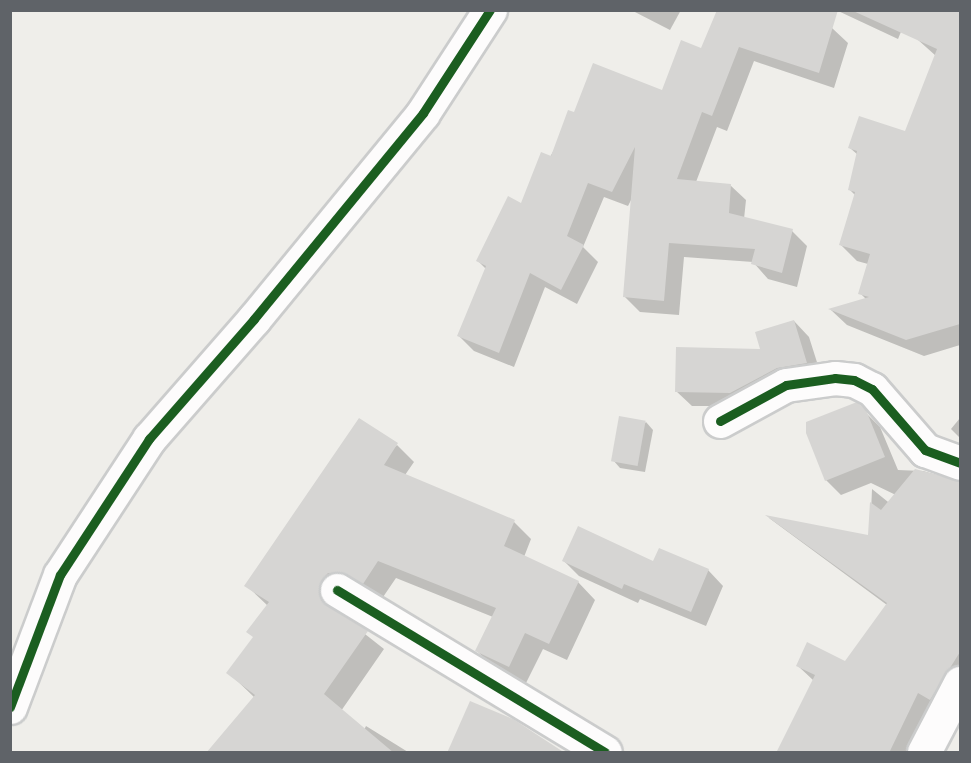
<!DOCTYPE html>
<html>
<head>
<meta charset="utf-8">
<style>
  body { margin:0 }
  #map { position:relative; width:971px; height:763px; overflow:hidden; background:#efeeea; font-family:"Alegreya Sans",sans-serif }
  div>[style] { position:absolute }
  .shadow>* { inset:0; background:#0003 }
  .building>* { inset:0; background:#d6d5d3; transform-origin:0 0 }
  .roads { filter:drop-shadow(2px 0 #cbcccc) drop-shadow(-2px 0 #cbcccc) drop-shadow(0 2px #cbcccc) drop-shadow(0 -2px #cbcccc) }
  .minor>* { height:33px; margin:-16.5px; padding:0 16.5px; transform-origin:16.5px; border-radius:16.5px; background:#fdfcfc }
  .cycleway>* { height:9px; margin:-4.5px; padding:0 4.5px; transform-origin:4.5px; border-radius:4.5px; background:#1b5e20 }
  span { translate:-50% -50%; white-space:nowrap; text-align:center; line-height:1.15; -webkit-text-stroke:5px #fff; paint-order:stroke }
  .frame { position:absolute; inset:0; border:12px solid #5f6368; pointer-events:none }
</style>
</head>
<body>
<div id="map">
  <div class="shadow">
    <div style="clip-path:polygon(631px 10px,681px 10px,670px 30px)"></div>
    <div style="clip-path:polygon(836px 10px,910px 10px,898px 39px)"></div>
    <div style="clip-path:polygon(934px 10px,960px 10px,960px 345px,924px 356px,847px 325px,831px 310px,866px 299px,860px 293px,868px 264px,857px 261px,840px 244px,855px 195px,849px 189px,858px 155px,850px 148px,906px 133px,936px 56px,917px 39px)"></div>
    <div style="clip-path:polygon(832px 28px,848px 43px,834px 88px,754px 61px,727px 131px,717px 127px,696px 182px,730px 185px,746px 200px,744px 219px,792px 231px,807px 246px,797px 287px,768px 279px,753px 262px,684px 257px,679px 315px,640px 312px,625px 297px,633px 196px,628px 206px,604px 197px,583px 247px,598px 262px,577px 304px,545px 287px,514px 367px,474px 351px,459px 336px,486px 269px,478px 261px,522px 205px,575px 114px,663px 92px,702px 49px)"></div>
    <div style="clip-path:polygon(794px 321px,809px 337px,822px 378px,752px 406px,692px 406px,676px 391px,762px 350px)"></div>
    <div style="clip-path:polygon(865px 412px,880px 427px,898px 470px,923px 471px,960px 482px,960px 526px,871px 483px,841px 495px,826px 480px)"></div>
    <div style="clip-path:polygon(960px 418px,960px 438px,951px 429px)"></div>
    <div style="clip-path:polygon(646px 422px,653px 430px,645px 472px,620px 468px,613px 460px)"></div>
    <div style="clip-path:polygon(397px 445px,414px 462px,405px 475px,514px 522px,531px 539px,524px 557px,578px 582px,595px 600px,567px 660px,543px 649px,526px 683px,494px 668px,477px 651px,493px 617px,396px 578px,381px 600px,337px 598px,337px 612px,384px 649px,341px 711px,364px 730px,366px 726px,408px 752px,208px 752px,255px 698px,228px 672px,254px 638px,268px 606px,246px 585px)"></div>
    <div style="clip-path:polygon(872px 489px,960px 560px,960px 689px,912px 752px,809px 752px,813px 680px,798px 666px,845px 663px,887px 605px,769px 518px,870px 537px)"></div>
    <div style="clip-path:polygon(564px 561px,654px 563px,708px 570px,723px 586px,706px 626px,640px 599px,638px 603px,579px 576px)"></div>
  </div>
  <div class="building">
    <div style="clip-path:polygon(717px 10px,838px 10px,819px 73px,739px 47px,712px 116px,702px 112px,677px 179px,731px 184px,729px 213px,793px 229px,782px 273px,751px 264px,755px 249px,669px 243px,664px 301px,623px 297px,635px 147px,612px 192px,588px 183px,567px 236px,584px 245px,561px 290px,530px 273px,499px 353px,457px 336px,486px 266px,476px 261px,508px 196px,521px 203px,541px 152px,551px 156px,568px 110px,574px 112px,593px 63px,662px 90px,681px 40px,701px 48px)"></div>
    <div style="clip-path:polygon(851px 10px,960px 10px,960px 324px,906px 340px,828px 309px,869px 297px,858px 294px,870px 254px,839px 245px,855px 192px,848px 190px,857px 151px,848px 148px,859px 116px,905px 131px,937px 49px)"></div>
    <div style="clip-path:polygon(794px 320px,807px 363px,777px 368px,730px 393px,675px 392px,676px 347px,760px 349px,755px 332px)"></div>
    <div style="clip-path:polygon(857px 402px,866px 410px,885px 457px,825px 481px,806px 433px,806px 422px)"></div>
    <div style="left:619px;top:416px;width:27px;height:46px;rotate:10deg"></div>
    <div style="clip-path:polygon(359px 418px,398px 443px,384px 465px,515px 520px,504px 546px,579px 581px,549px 644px,525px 633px,509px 667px,475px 651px,496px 608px,378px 561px,363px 584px,346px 574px,328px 573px,321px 581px,321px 600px,368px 631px,324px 694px,394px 753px,206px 753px,255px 695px,226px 673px,253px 637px,246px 632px,269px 602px,244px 586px)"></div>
    <div style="clip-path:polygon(915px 469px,960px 481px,960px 652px,930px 700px,918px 693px,889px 753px,776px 753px,815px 675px,796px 666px,807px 642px,845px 661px,887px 603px,765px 515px,868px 535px,870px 502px,881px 510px)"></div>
    <div style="clip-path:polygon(578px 526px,653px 561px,659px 548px,709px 569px,691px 612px,624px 584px,622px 589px,562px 561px)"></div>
    <div style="clip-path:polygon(470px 701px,513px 719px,565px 753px,447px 753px)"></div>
  </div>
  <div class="roads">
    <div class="minor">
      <div style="left:720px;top:421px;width:75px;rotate:-28.6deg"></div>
      <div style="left:786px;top:385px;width:49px;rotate:-8.1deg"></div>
      <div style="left:835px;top:378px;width:19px;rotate:6deg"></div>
      <div style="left:854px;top:380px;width:20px;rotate:27deg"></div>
      <div style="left:872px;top:389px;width:81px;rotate:49deg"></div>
      <div style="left:925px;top:450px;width:37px;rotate:20deg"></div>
      <div style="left:337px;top:590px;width:313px;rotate:31.2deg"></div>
      <div style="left:10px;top:707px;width:141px;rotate:-69.3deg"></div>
      <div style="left:60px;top:575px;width:163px;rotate:-56.8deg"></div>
      <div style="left:149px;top:439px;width:159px;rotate:-48.8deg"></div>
      <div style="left:254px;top:319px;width:266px;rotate:-50.6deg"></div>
      <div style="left:423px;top:113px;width:123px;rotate:-57deg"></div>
      <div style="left:924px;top:752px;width:78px;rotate:-62.4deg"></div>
    </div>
  </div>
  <div class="cycleway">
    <div style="left:720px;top:421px;width:75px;rotate:-28.6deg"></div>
    <div style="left:786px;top:385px;width:49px;rotate:-8.1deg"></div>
    <div style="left:835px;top:378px;width:19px;rotate:6deg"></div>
    <div style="left:854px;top:380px;width:20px;rotate:27deg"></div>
    <div style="left:872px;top:389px;width:81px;rotate:49deg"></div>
    <div style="left:925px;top:450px;width:37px;rotate:20deg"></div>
    <div style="left:337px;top:590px;width:313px;rotate:31.2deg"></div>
    <div style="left:10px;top:707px;width:141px;rotate:-69.3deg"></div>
    <div style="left:60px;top:575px;width:163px;rotate:-56.8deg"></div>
    <div style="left:149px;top:439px;width:159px;rotate:-48.8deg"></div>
    <div style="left:254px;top:319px;width:266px;rotate:-50.6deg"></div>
    <div style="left:423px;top:113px;width:123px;rotate:-57deg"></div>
  </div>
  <div class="frame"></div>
</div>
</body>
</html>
